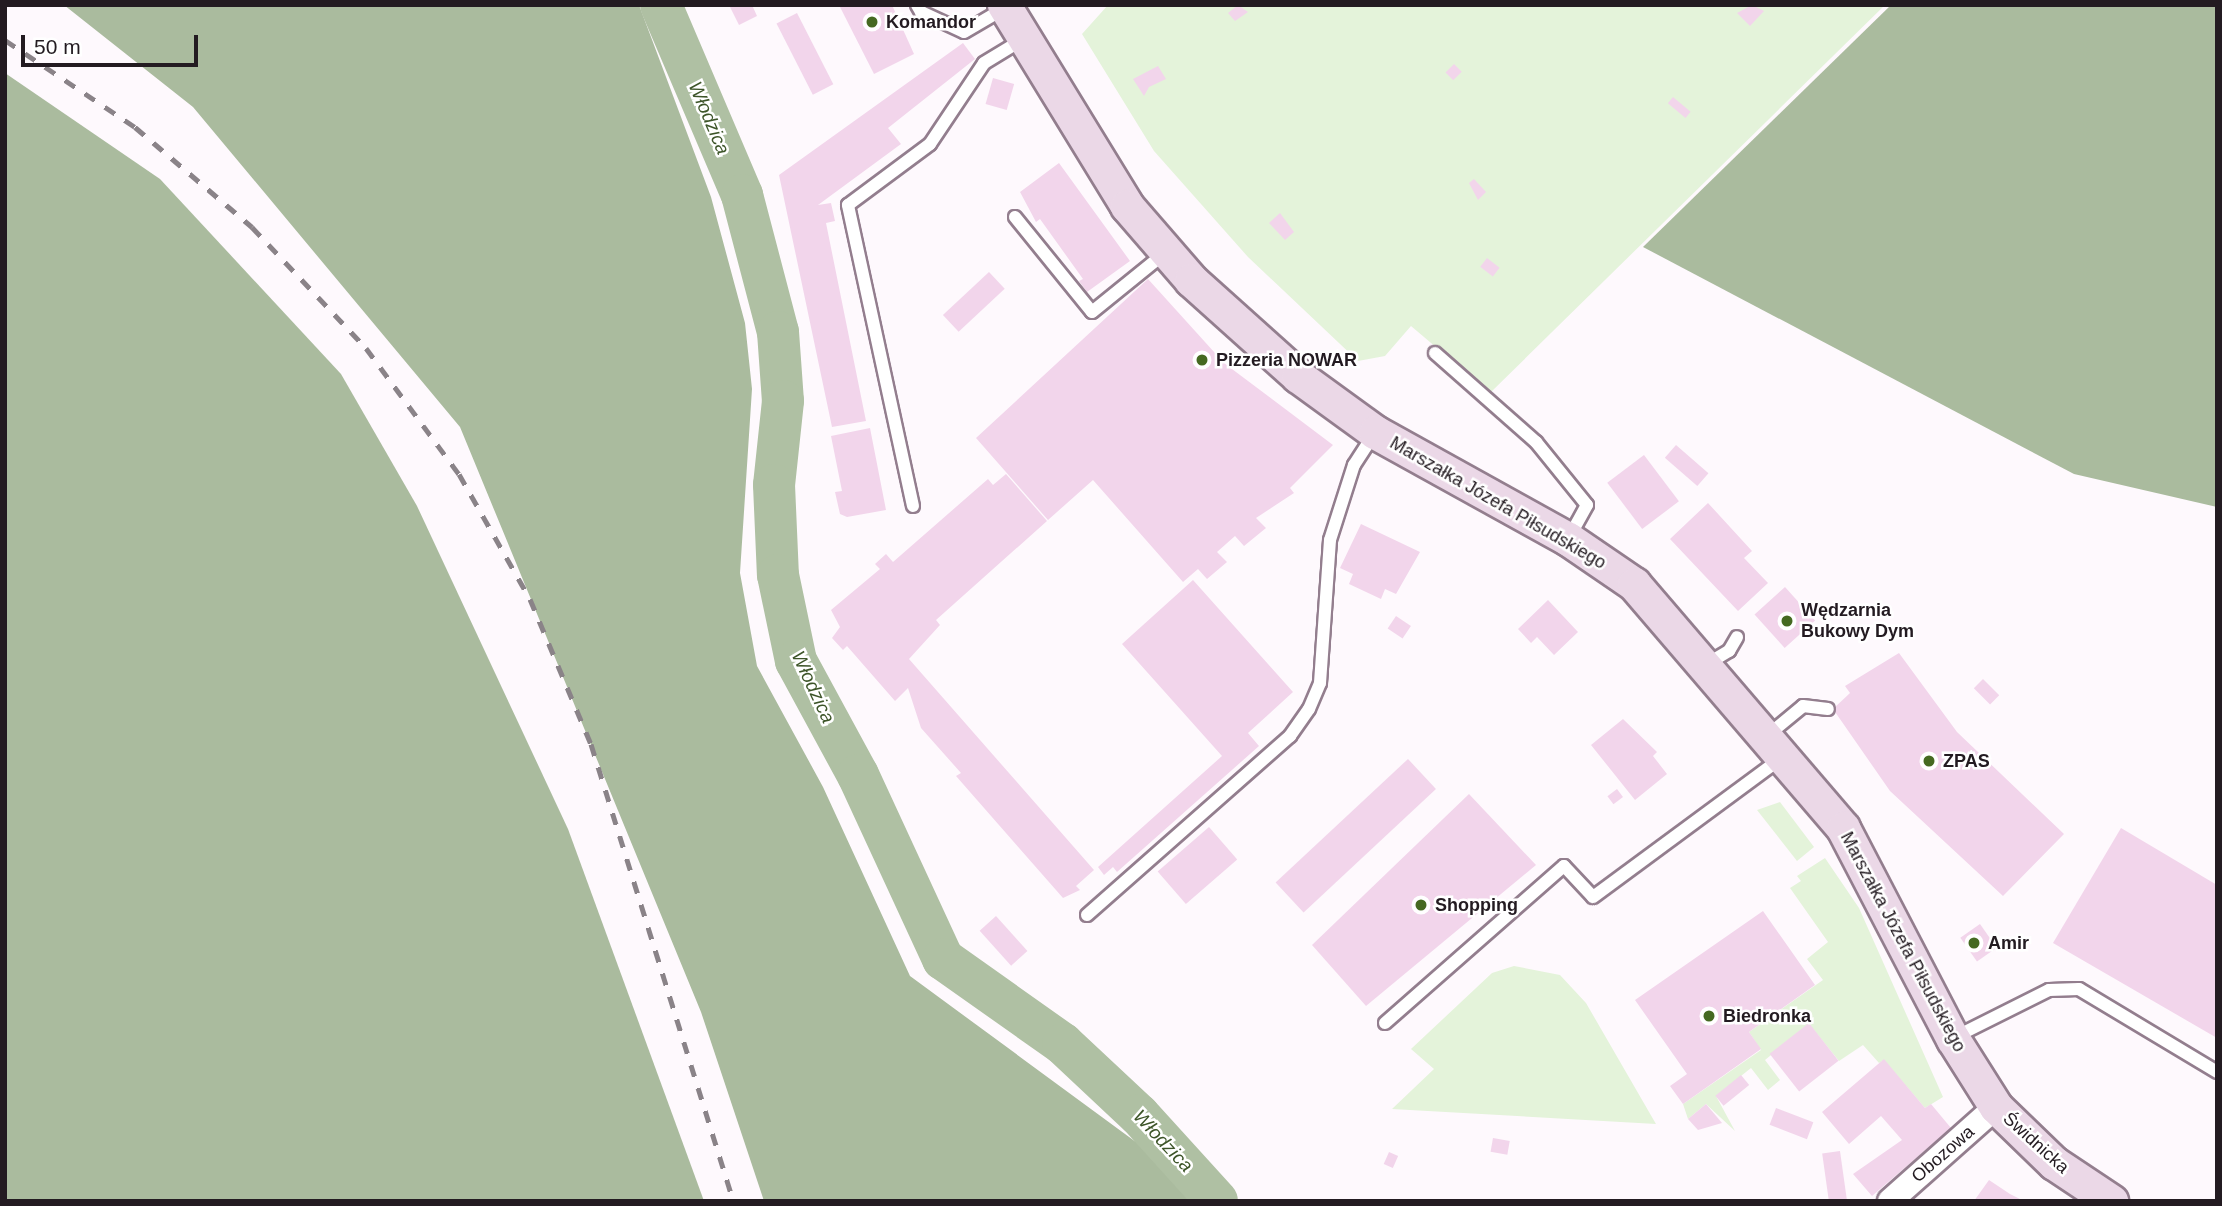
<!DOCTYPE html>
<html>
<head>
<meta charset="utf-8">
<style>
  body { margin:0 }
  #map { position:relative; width:2222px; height:1206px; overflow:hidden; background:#fef9fd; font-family:Arial,sans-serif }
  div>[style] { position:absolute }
  .green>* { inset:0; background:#e4f3da }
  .forest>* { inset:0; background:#aabb9e }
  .river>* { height:42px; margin:-21px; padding:0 21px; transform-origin:21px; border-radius:21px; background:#afc0a3 }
  .building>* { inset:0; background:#f2d5eb; transform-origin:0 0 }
  .roads { filter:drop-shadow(2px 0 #937e8e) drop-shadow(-2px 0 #937e8e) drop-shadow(0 2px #937e8e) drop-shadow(0 -2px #937e8e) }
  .lane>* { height:12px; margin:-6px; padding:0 6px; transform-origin:6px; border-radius:6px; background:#fff }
  .street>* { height:24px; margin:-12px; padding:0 12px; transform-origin:12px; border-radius:12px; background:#fff }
  .secondary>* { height:33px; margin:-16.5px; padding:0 16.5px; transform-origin:16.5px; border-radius:16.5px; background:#ebd8e7 }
  .rail>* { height:5px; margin-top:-2.5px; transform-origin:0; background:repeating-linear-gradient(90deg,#8a8388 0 12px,transparent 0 24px) }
  .dots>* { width:19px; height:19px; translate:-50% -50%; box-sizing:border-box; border:4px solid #fff; border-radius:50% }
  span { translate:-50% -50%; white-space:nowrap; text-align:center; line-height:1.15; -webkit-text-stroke:5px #fff; paint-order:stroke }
  .poi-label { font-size:18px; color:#231b21; font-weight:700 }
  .left { translate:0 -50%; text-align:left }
  .street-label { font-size:18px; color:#231b21 }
  .water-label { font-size:19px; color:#3d5529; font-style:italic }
  .frame { position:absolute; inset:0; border:7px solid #231b21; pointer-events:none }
  .scale { position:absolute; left:21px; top:35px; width:177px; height:32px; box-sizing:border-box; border:4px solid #231b21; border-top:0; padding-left:9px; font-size:21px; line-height:24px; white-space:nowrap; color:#231b21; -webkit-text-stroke:5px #fff; paint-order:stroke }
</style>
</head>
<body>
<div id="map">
  <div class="green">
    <div style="clip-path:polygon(1108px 5px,1885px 5px,1490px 393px,1411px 326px,1385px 356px,1358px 361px,1248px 257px,1154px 151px,1082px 34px)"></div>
    <div style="clip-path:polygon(1780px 802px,1814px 847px,1797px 861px,1757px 810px)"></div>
    <div style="clip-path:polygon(1825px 858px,1859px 908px,1943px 1097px,1925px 1108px,1884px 1060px,1879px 1063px,1863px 1045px,1839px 1061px,1809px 1024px,1765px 1060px,1780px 1080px,1768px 1090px,1751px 1068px,1716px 1096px,1735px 1131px,1706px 1104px,1688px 1119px,1683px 1104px,1761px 1050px,1749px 1032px,1823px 980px,1807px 959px,1828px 942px,1790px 888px,1801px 881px,1797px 876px)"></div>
    <div style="clip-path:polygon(1514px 966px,1560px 975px,1586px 1003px,1656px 1124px,1392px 1109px,1434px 1069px,1411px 1049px,1492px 973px)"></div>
  </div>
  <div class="forest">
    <div style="clip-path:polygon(64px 5px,639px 5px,711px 197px,745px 323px,752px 389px,740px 573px,757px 666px,823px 787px,910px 976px,1140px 1145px,1193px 1201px,764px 1201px,701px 1012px,460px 427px,193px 107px)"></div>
    <div style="clip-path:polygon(1891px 5px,2217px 5px,2217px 507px,2074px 474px,1643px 247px)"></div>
    <div style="clip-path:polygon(5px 73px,160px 179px,341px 374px,417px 506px,568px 829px,704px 1201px,5px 1201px)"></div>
  </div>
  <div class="river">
    <div style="left:661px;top:5px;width:207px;rotate:66.9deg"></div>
    <div style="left:742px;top:195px;width:142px;rotate:75.3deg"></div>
    <div style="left:778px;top:332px;width:69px;rotate:85.9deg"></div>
    <div style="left:783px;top:401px;width:84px;rotate:96.1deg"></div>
    <div style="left:774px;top:485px;width:90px;rotate:87.5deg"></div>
    <div style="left:778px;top:575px;width:88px;rotate:78.2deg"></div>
    <div style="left:796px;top:661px;width:130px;rotate:61.5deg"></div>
    <div style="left:858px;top:775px;width:203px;rotate:65.2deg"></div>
    <div style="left:943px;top:959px;width:147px;rotate:35.3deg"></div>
    <div style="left:1063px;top:1044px;width:104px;rotate:43.1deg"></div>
    <div style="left:1139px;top:1115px;width:116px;rotate:47.8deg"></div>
  </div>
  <div class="building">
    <div style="clip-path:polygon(729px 5px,752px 5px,757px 16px,739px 25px)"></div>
    <div style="clip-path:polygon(839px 5px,892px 5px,914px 54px,874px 74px)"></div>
    <div style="clip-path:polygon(1238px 5px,1248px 12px,1235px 21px,1228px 13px)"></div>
    <div style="clip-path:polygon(1752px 5px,1764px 11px,1750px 26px,1737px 13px)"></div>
    <div style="left:797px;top:13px;width:80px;height:23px;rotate:63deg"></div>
    <div style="clip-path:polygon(963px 43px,975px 59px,888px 128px,901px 144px,818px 205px,831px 203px,835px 221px,826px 223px,866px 421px,832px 427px,779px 175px)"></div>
    <div style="left:1454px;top:64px;width:11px;height:12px;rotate:45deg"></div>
    <div style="clip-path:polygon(1158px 66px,1166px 79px,1149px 87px,1144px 96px,1133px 79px)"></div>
    <div style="left:993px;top:78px;width:22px;height:27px;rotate:16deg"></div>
    <div style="left:1673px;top:97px;width:23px;height:8px;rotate:40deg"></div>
    <div style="clip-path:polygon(1059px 163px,1130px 261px,1087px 292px,1079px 281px,1083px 279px,1040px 219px,1036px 222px,1020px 192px)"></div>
    <div style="clip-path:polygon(1474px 179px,1486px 192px,1478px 200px,1469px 183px)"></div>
    <div style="clip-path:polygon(1280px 213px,1294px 232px,1285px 240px,1269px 223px)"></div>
    <div style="left:1487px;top:258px;width:16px;height:11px;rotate:38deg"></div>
    <div style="left:989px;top:272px;width:23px;height:63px;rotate:47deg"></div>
    <div style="clip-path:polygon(1148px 279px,1224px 363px,1333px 445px,1290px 488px,1294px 493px,1256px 518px,1266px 528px,1244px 546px,1235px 536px,1217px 552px,1227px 562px,1207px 579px,1198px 569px,1183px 582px,1093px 480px,1048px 520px,976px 438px)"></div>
    <div style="clip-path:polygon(870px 428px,886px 510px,847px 517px,840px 514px,835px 492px,842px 491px,831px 436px)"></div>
    <div style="left:1676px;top:445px;width:43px;height:17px;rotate:41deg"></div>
    <div style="left:1644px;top:455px;width:58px;height:46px;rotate:53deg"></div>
    <div style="clip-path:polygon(1006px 474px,1047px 521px,936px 620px,940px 625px,909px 659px,1094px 870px,1076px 886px,1080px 890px,1063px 898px,956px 776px,961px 773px,921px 728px,908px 688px,895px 701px,847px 646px,843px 650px,832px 638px,840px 627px,831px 610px,880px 569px,875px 564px,886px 554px,893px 562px,988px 479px,993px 485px)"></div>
    <div style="clip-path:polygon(1708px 503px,1752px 551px,1744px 558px,1768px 583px,1738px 611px,1670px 539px)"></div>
    <div style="clip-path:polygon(1361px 524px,1420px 552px,1396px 594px,1385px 589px,1381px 599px,1349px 584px,1353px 574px,1340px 568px)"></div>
    <div style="clip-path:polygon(1193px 580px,1293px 692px,1248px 733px,1259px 746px,1117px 872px,1113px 867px,1104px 875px,1098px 867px,1222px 756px,1122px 644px)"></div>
    <div style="left:1785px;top:587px;width:45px;height:41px;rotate:48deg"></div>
    <div style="clip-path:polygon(1548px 600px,1578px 632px,1554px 655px,1537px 637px,1531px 643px,1518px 629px)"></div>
    <div style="left:1396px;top:616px;width:18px;height:15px;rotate:34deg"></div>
    <div style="clip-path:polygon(1899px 653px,1957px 732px,2064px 834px,2003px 896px,1890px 791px,1833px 709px,1850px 693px,1845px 686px)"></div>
    <div style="left:1983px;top:679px;width:23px;height:13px;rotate:45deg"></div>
    <div style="clip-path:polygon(1623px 719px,1657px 752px,1653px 756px,1667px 774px,1635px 800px,1591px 745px)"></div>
    <div style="left:1408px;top:759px;width:41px;height:181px;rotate:47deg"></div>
    <div style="left:1617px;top:789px;width:10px;height:12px;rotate:53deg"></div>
    <div style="clip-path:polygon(1469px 794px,1536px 865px,1366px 1006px,1312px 945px)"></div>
    <div style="left:1209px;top:827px;width:43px;height:68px;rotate:49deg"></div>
    <div style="clip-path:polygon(2121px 828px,2217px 885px,2217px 1038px,2053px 943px)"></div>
    <div style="clip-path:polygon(1763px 911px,1815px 985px,1749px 1032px,1761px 1049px,1683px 1104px,1670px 1086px,1687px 1074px,1635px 1000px)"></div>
    <div style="left:996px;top:916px;width:47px;height:22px;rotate:48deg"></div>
    <div style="left:1980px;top:924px;width:29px;height:24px;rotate:55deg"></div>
    <div style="left:1809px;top:1023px;width:48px;height:50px;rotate:52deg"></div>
    <div style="clip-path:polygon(1884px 1059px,1925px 1108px,1931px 1104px,1951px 1128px,1872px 1196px,1853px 1174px,1902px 1140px,1881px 1116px,1849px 1144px,1822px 1112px)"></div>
    <div style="left:1741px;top:1075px;width:13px;height:33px;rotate:51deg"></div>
    <div style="clip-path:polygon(1706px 1104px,1722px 1123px,1698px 1130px,1688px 1119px)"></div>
    <div style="left:1776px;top:1108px;width:40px;height:18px;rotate:21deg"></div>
    <div style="left:1493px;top:1138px;width:17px;height:14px;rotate:10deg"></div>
    <div style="left:1840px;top:1151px;width:50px;height:18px;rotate:82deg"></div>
    <div style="left:1389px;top:1152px;width:10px;height:13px;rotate:24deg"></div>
    <div style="clip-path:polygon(1989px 1180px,2010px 1194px,2024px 1201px,1974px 1201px)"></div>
  </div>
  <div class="roads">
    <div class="lane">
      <div style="left:917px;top:5px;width:8px;rotate:60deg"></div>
      <div style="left:921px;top:12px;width:47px;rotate:24.9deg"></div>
      <div style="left:964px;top:32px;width:48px;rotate:-30.3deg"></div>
      <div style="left:1015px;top:217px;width:122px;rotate:51deg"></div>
      <div style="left:1092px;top:312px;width:95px;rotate:-39deg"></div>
      <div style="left:1435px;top:353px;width:135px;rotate:41.4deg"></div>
      <div style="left:1536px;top:442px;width:81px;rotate:51deg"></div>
      <div style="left:1587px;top:505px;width:39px;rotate:119deg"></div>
      <div style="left:913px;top:506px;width:308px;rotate:-102.2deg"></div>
      <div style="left:848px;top:205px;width:102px;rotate:-36.6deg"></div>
      <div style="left:930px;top:144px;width:97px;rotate:-56.3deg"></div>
      <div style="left:984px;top:63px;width:44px;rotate:-31.2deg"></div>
      <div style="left:1707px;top:664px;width:26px;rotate:-31deg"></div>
      <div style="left:1729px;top:651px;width:16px;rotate:-60deg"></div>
      <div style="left:1768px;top:735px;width:45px;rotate:-39.6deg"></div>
      <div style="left:1803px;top:706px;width:25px;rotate:7deg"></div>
      <div style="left:1087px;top:915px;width:271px;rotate:-41.4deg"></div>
      <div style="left:1290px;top:736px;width:33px;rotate:-55deg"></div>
      <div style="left:1309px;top:709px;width:28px;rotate:-67deg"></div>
      <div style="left:1320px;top:683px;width:143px;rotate:-86deg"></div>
      <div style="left:1330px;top:540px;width:79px;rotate:-72.3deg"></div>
      <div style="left:1354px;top:465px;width:38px;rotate:-57deg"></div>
      <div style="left:1385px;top:1023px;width:238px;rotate:-41.3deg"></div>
      <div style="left:1564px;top:866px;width:42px;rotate:46.9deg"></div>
      <div style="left:1593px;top:897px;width:236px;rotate:-36.4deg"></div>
      <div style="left:1953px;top:1038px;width:107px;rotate:-26.6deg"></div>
      <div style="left:2049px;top:990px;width:30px;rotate:-2deg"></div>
      <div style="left:2079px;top:989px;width:161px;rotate:31deg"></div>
    </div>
    <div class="street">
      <div style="left:1890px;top:1201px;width:142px;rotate:-41.6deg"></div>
    </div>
    <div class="secondary">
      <div style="left:1004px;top:5px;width:236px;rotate:58.5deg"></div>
      <div style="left:1127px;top:206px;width:98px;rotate:49.1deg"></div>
      <div style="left:1191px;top:280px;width:144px;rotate:41.9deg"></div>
      <div style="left:1298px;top:376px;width:95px;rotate:36deg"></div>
      <div style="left:1375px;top:432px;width:221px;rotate:29deg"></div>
      <div style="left:1568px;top:539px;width:80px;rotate:34.3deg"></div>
      <div style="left:1634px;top:584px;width:321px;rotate:49.4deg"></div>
      <div style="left:1843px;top:828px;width:238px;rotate:62.5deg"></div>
      <div style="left:1953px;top:1039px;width:80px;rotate:57.7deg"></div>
      <div style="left:1996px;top:1107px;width:81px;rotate:44deg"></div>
      <div style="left:2054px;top:1163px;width:69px;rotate:33.7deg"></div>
    </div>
  </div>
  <div class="rail">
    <div style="left:5px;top:40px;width:156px;rotate:33.8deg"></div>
    <div style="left:135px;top:127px;width:154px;rotate:40.5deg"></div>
    <div style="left:252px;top:227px;width:166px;rotate:46.7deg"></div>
    <div style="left:366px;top:348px;width:157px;rotate:53.6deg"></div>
    <div style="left:459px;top:474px;width:144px;rotate:60.4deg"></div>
    <div style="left:530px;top:599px;width:157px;rotate:67.2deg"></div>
    <div style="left:591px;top:744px;width:479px;rotate:72.7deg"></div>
  </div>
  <div class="dots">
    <div style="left:872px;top:22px;background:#456921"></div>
    <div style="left:1202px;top:360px;background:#456921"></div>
    <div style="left:1787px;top:621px;background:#456921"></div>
    <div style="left:1929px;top:761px;background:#456921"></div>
    <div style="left:1421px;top:905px;background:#456921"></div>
    <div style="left:1974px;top:943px;background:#456921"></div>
    <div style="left:1709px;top:1016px;background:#456921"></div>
  </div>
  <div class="poi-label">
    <span class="left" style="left:886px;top:22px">Komandor</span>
    <span class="left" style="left:1216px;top:360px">Pizzeria NOWAR</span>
    <span class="left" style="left:1801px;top:621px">Wędzarnia<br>Bukowy Dym</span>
    <span class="left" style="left:1943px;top:761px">ZPAS</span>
    <span class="left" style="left:1435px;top:905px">Shopping</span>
    <span class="left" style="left:1988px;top:943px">Amir</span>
    <span class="left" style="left:1723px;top:1016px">Biedronka</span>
  </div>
  <div class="street-label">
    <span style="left:1498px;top:503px;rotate:30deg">Marszałka Józefa Piłsudskiego</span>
    <span style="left:1903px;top:942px;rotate:62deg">Marszałka Józefa Piłsudskiego</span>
    <span style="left:2036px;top:1143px;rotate:42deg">Świdnicka</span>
    <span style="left:1943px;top:1154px;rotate:-41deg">Obozowa</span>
  </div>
  <div class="water-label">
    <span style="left:709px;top:118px;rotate:67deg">Włodzica</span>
    <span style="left:813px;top:687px;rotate:65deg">Włodzica</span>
    <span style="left:1163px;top:1141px;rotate:47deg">Włodzica</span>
  </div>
  <div class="frame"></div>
  <div class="scale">50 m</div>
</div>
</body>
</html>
